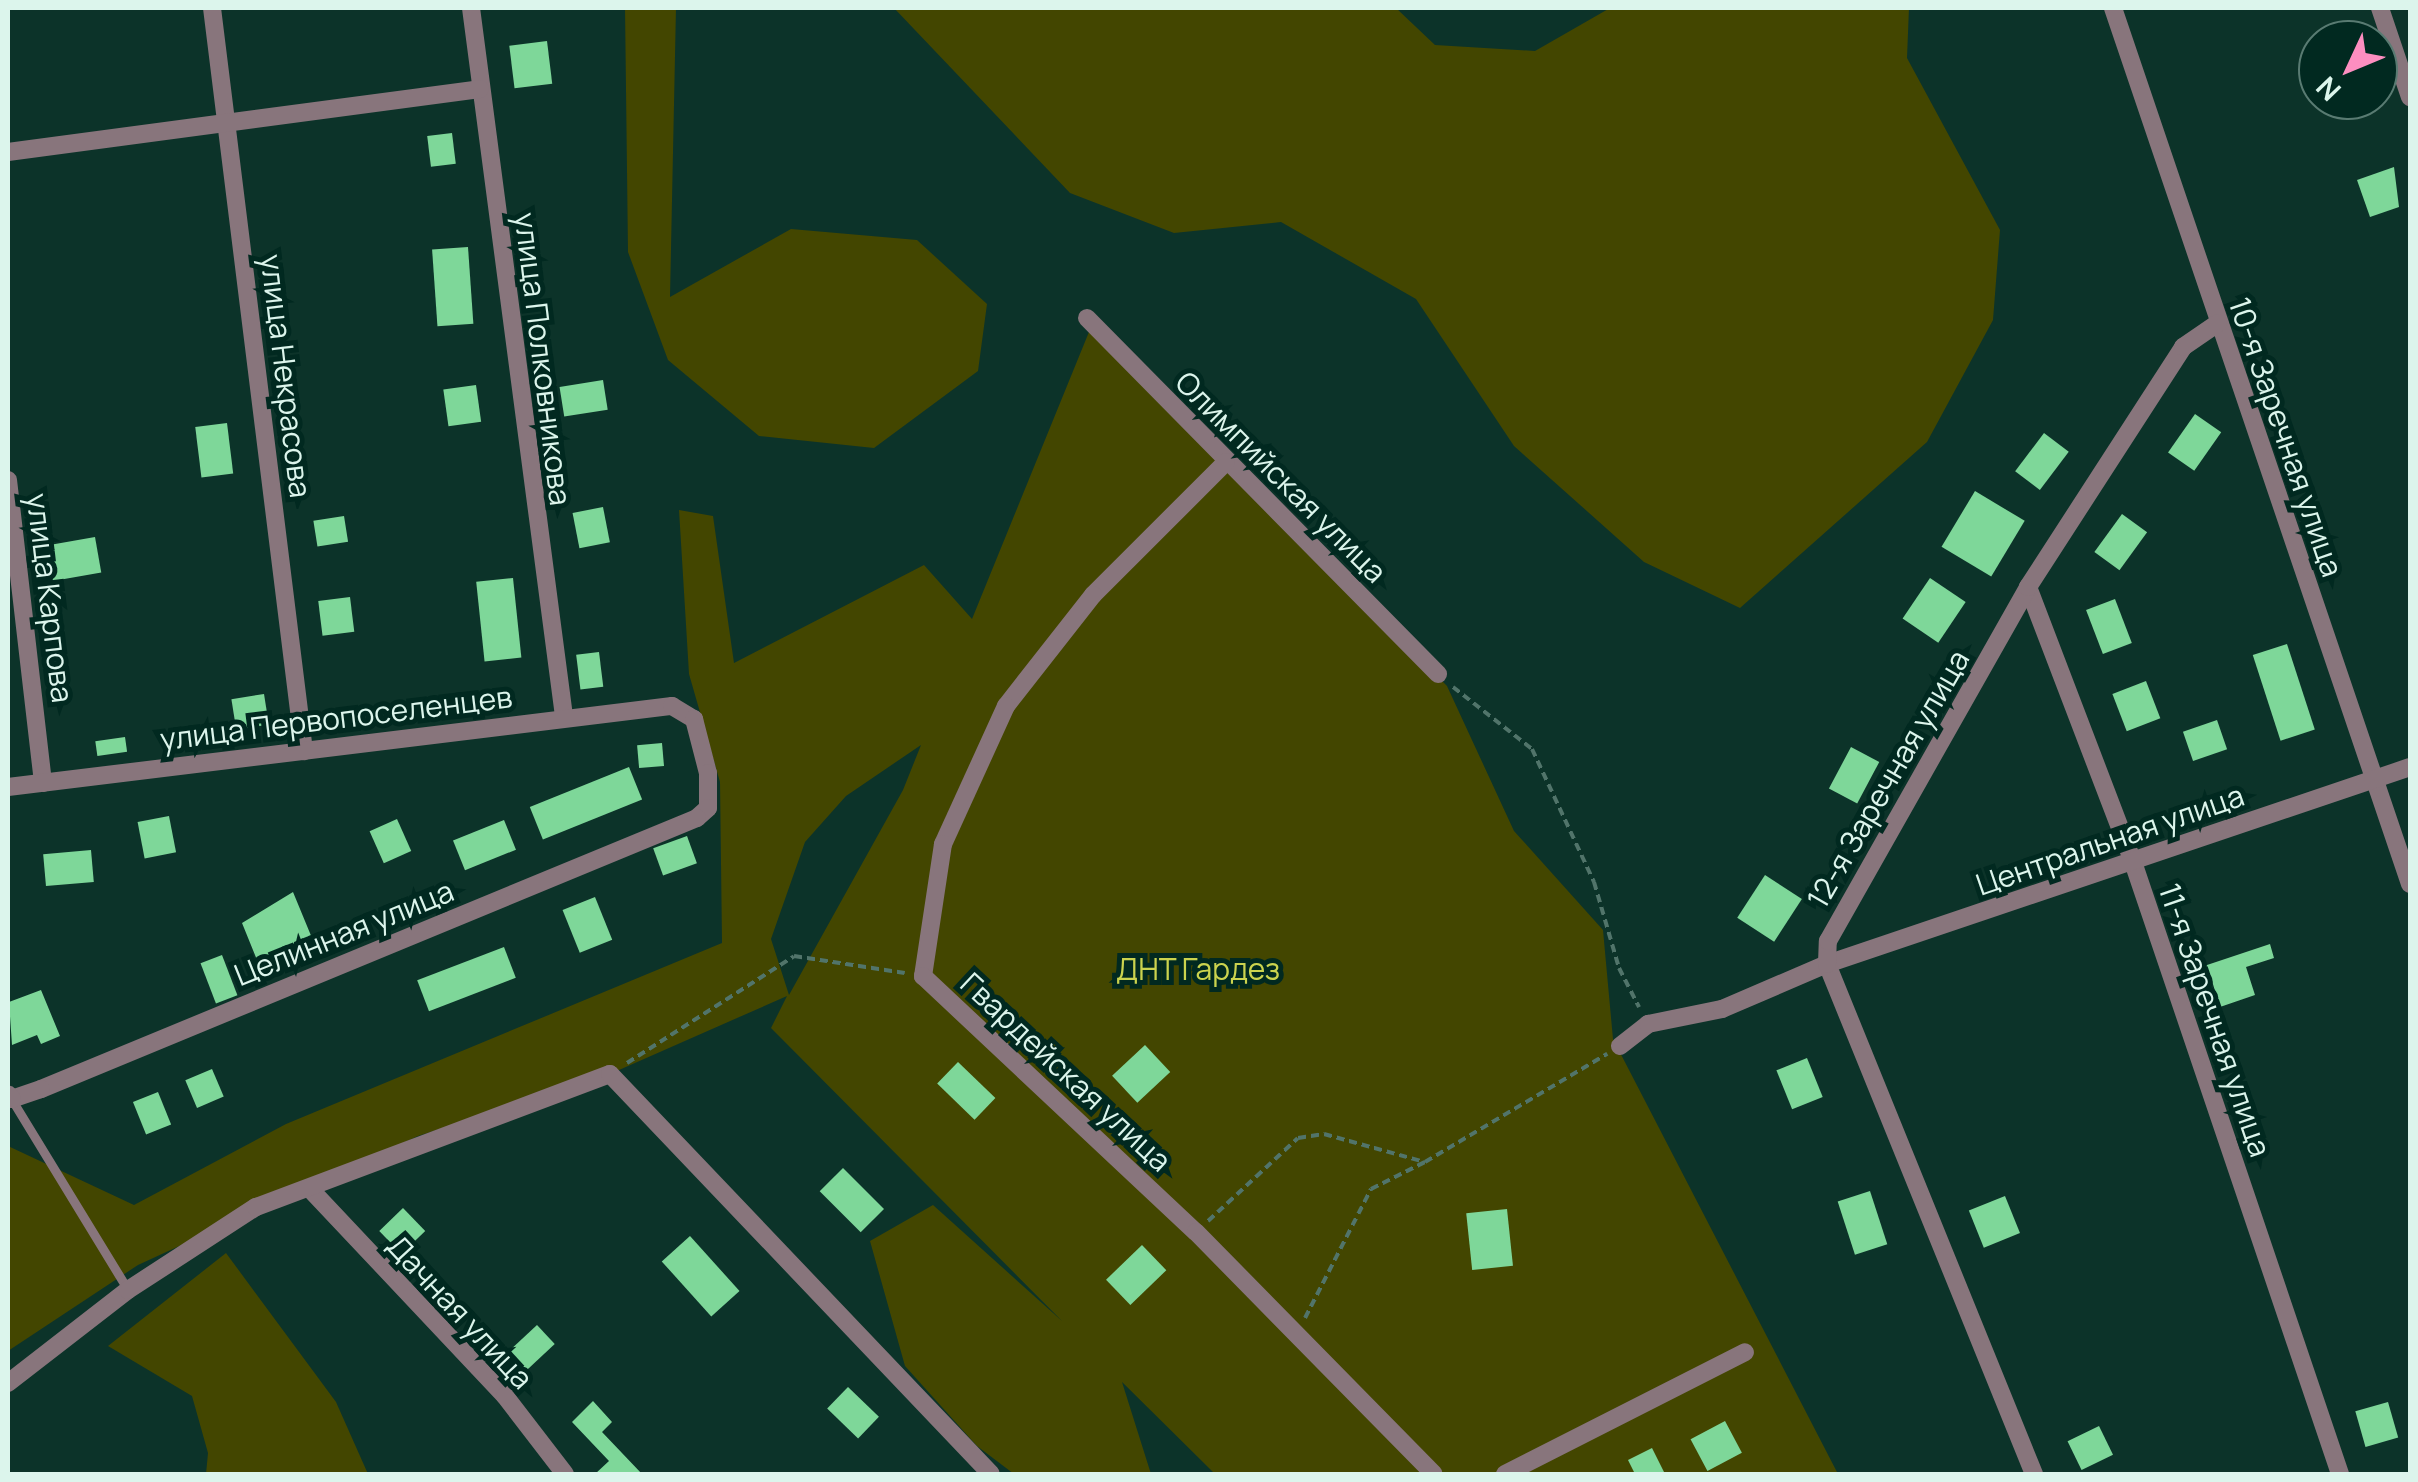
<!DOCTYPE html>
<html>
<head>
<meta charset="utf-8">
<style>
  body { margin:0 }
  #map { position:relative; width:2418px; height:1482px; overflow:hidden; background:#0c3329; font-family:Manrope,sans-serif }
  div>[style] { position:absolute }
  .green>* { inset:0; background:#434600 }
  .building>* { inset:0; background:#7ed799; transform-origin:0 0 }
  .path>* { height:4px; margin-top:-2px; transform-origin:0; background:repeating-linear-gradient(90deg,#51746a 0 8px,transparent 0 13px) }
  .service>* { height:9px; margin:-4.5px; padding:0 4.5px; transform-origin:4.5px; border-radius:4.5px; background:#88757c }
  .minor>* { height:18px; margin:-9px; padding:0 9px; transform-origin:9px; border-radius:9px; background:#88757c }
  span { translate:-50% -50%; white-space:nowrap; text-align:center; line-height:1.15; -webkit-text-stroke:10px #012920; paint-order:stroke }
  .street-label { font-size:30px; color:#dcf5ec }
  .park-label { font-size:30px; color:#cbd34e }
  .frame { position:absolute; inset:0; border:10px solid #dcf5ec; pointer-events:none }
  .north { position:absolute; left:2298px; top:20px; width:100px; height:100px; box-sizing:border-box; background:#012920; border:2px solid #597b72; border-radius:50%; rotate:226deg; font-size:28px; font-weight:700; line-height:40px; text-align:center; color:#dcf5ec }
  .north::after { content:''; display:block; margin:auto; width:35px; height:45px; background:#fd8ec0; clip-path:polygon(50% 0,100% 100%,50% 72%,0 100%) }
</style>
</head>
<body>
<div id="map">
  <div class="green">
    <div style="clip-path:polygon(625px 8px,676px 8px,670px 297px,791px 229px,917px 240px,987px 304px,978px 371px,874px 448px,759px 436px,668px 360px,628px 252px)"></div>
    <div style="clip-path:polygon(894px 8px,1396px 8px,1435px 45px,1535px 51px,1610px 8px,1909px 8px,1907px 58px,2000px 230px,1993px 320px,1927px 442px,1740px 608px,1644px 562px,1514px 446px,1416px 299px,1281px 222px,1174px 233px,1070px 193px)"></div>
    <div style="clip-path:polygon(evenodd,1091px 327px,1447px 686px,1514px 831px,1603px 930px,1613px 1039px,1838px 1474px,1215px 1474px,1122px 1382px,1151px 1474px,1014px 1474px,977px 1446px,905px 1366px,870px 1241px,933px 1205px,1062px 1321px,771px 1028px,787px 996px,610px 1074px,418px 1136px,138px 1265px,8px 1351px,8px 1146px,134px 1205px,286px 1124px,722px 943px,720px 782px,689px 674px,679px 510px,713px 516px,734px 663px,924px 565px,972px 619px,1091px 327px,921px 745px,903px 790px,789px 995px,771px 939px,805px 842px,846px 796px,921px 745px)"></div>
    <div style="clip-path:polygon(226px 1253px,336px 1402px,368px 1474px,206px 1474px,208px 1453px,192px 1396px,108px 1346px)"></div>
  </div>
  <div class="building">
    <div style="left:547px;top:41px;width:43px;height:38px;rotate:83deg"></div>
    <div style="left:452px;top:133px;width:31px;height:25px;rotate:83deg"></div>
    <div style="clip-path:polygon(2394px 167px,2399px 207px,2370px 217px,2357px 180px)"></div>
    <div style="left:468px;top:247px;width:77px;height:36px;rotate:86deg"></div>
    <div style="left:603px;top:380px;width:30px;height:44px;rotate:81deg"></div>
    <div style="left:476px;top:385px;width:37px;height:33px;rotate:82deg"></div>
    <div style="left:2195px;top:414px;width:32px;height:47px;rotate:35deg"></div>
    <div style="left:227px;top:423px;width:51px;height:32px;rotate:83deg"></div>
    <div style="left:2044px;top:433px;width:31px;height:48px;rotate:37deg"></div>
    <div style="left:1975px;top:491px;width:58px;height:65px;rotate:31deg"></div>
    <div style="left:603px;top:507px;width:36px;height:31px;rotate:79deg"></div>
    <div style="left:2122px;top:514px;width:31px;height:47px;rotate:36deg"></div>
    <div style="left:344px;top:516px;width:26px;height:31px;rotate:81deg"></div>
    <div style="left:95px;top:537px;width:36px;height:49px;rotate:80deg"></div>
    <div style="left:513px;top:578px;width:80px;height:37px;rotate:84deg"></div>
    <div style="left:1930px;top:578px;width:43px;height:49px;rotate:34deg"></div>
    <div style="left:350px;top:597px;width:35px;height:32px;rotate:83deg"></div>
    <div style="left:2115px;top:599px;width:47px;height:31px;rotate:69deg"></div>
    <div style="left:2287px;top:644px;width:90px;height:36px;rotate:72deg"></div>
    <div style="left:599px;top:652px;width:35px;height:23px;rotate:83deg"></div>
    <div style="left:2146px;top:681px;width:40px;height:36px;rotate:69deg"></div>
    <div style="left:264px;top:694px;width:31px;height:33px;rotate:81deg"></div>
    <div style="left:2217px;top:720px;width:31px;height:36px;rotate:71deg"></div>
    <div style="left:125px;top:737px;width:15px;height:30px;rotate:82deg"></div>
    <div style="left:662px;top:743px;width:23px;height:25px;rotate:85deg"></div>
    <div style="left:1851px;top:747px;width:32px;height:47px;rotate:28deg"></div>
    <div style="left:629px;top:767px;width:35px;height:107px;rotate:68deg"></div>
    <div style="left:169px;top:816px;width:37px;height:32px;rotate:79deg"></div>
    <div style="left:397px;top:819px;width:35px;height:30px;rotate:66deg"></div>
    <div style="left:504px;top:820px;width:32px;height:55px;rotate:68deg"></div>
    <div style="left:687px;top:836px;width:29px;height:36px;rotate:70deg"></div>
    <div style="left:91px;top:850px;width:32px;height:48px;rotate:85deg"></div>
    <div style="left:1765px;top:875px;width:44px;height:51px;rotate:33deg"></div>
    <div style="clip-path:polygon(293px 892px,319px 955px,290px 967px,283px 950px,257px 960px,242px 923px)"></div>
    <div style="left:595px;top:897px;width:46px;height:35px;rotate:68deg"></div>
    <div style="clip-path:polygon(2270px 944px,2274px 958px,2246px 967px,2255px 995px,2220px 1007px,2212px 981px,2197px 986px,2192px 970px)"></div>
    <div style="left:504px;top:947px;width:33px;height:93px;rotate:69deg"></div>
    <div style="left:222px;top:955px;width:43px;height:23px;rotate:69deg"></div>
    <div style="clip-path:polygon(41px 990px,60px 1036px,41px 1044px,37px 1035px,12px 1045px,9px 1002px)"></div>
    <div style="left:1145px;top:1045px;width:37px;height:45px;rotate:47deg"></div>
    <div style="left:1807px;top:1058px;width:42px;height:33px;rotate:68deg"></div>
    <div style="left:958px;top:1062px;width:52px;height:30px;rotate:44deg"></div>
    <div style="left:212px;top:1069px;width:30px;height:29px;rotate:67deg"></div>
    <div style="left:158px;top:1092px;width:35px;height:27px;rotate:68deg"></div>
    <div style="left:843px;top:1168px;width:58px;height:33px;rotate:45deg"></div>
    <div style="left:1870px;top:1191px;width:56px;height:34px;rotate:72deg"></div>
    <div style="left:2005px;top:1196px;width:40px;height:39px;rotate:68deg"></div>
    <div style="left:403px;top:1208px;width:32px;height:33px;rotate:46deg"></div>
    <div style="left:1507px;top:1209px;width:57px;height:41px;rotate:84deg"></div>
    <div style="left:690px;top:1236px;width:74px;height:38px;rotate:48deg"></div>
    <div style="left:1142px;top:1245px;width:35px;height:50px;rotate:46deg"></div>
    <div style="left:537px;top:1325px;width:26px;height:45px;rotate:47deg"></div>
    <div style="left:848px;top:1387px;width:43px;height:30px;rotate:44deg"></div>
    <div style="clip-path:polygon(593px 1401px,612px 1422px,602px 1432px,642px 1474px,595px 1474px,609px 1461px,572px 1422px)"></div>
    <div style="left:2388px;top:1402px;width:37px;height:34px;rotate:74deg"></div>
    <div style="left:1725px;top:1421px;width:36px;height:39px;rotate:62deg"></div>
    <div style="left:2099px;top:1426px;width:32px;height:35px;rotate:64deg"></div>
    <div style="clip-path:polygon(1652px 1448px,1665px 1474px,1635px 1474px,1628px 1460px)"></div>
  </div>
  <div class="path">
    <div style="left:1453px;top:687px;width:100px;rotate:38.1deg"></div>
    <div style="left:1532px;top:749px;width:147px;rotate:65deg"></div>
    <div style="left:1594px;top:882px;width:90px;rotate:73.8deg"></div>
    <div style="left:1619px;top:968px;width:44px;rotate:62.9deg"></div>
    <div style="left:627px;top:1063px;width:198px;rotate:-32.6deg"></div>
    <div style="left:794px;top:956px;width:112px;rotate:8.7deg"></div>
    <div style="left:1208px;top:1221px;width:122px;rotate:-42.7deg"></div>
    <div style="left:1298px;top:1138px;width:26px;rotate:-9deg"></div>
    <div style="left:1324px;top:1134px;width:105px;rotate:15.5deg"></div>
    <div style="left:1425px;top:1162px;width:212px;rotate:-30.7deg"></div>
    <div style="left:1305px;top:1318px;width:145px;rotate:-62.9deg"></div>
    <div style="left:1371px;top:1189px;width:60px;rotate:-26.6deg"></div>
  </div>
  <div class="service">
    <div style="left:12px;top:1100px;width:223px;rotate:58.6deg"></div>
  </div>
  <div class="minor">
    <div style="left:212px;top:8px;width:749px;rotate:82.94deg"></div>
    <div style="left:471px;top:8px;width:714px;rotate:82.52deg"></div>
    <div style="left:2113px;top:8px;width:925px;rotate:71.27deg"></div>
    <div style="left:2380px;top:8px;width:94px;rotate:71.4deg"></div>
    <div style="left:8px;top:152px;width:476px;rotate:-7.6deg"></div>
    <div style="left:1087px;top:318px;width:500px;rotate:45.4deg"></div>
    <div style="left:1226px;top:462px;width:188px;rotate:135deg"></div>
    <div style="left:1093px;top:595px;width:141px;rotate:128.1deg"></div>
    <div style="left:1006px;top:706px;width:152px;rotate:114.5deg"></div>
    <div style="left:943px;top:844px;width:134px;rotate:98.6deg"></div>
    <div style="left:923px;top:976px;width:374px;rotate:43.2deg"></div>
    <div style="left:1196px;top:1232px;width:339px;rotate:45.5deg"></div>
    <div style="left:8px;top:480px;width:305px;rotate:83.4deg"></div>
    <div style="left:2028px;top:587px;width:294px;rotate:69.1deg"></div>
    <div style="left:2133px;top:862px;width:646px;rotate:71.31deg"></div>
    <div style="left:8px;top:787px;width:669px;rotate:-6.96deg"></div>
    <div style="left:672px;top:706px;width:26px;rotate:31deg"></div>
    <div style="left:694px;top:719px;width:56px;rotate:75.5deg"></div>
    <div style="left:708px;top:773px;width:35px;rotate:90deg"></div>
    <div style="left:708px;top:808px;width:15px;rotate:138deg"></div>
    <div style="left:697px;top:818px;width:710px;rotate:157.55deg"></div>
    <div style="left:41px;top:1089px;width:31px;rotate:161deg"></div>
    <div style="left:12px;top:1099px;width:6px;rotate:-129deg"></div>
    <div style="left:1620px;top:1046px;width:36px;rotate:-38deg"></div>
    <div style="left:1648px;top:1024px;width:76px;rotate:-11.5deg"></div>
    <div style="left:1722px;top:1009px;width:114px;rotate:-23.2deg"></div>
    <div style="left:1827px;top:964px;width:615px;rotate:-18.67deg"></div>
    <div style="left:311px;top:1190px;width:283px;rotate:46.7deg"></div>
    <div style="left:505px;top:1396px;width:98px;rotate:52.4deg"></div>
    <div style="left:8px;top:1383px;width:152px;rotate:-37.8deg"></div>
    <div style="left:128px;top:1290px;width:153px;rotate:-33deg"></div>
    <div style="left:256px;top:1207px;width:378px;rotate:-20.6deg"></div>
    <div style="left:610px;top:1074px;width:552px;rotate:46.39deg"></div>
    <div style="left:1505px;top:1474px;width:269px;rotate:-26.9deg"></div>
    <div style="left:2034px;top:1474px;width:550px;rotate:-112.09deg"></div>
    <div style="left:1827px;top:964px;width:23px;rotate:-88deg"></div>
    <div style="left:1828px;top:941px;width:407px;rotate:-60.5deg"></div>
    <div style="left:2028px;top:587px;width:286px;rotate:-57.1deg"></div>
    <div style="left:2183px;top:347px;width:42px;rotate:-34.4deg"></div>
  </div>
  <div class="street-label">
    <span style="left:543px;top:359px;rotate:83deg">улица Полковникова</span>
    <span style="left:286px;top:376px;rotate:83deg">улица Некрасова</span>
    <span style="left:2286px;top:437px;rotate:71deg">10-я Заречная улица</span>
    <span style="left:1281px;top:477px;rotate:45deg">Олимпийская улица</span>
    <span style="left:50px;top:598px;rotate:83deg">улица Карпова</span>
    <span style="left:336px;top:718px;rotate:-7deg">улица Первопоселенцев</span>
    <span style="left:1888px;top:779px;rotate:-60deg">12-я Заречная улица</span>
    <span style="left:2110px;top:840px;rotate:-19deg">Центральная улица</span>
    <span style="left:344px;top:933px;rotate:-22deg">Целинная улица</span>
    <span style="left:2215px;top:1020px;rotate:71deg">11-я Заречная улица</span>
    <span style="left:1066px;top:1072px;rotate:43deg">Гвардейская улица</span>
    <span style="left:460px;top:1312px;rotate:47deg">Дачная улица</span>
  </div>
  <div class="park-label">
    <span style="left:1198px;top:969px">ДНТ Гардез</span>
  </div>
  <div class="frame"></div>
  <div class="north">N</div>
</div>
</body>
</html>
